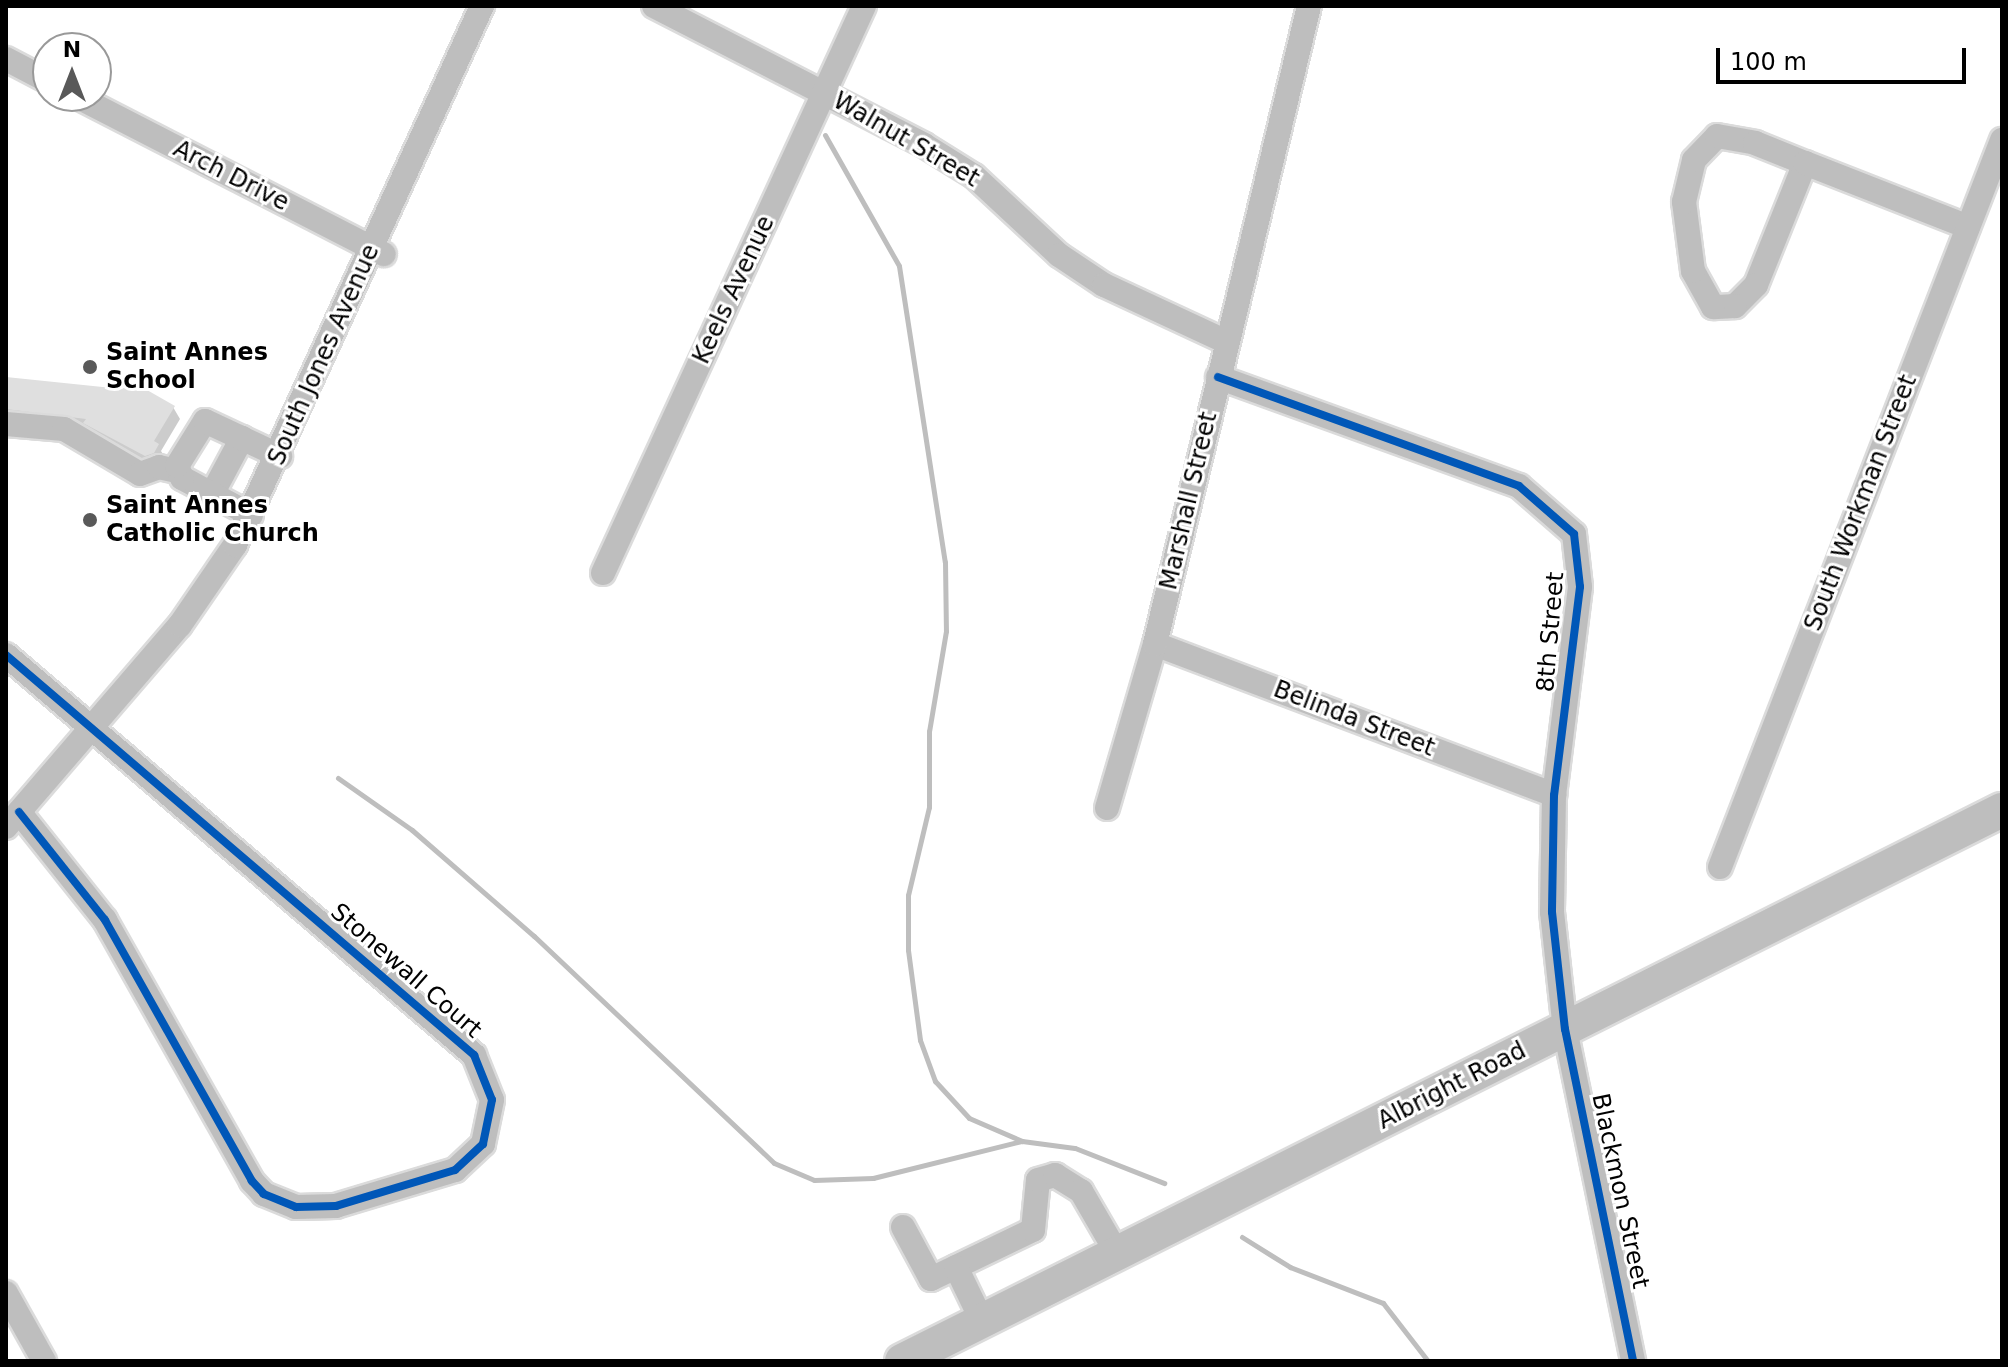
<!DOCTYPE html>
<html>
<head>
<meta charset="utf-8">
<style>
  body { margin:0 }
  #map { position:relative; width:2008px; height:1367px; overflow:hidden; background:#fff; font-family:"DejaVu Sans",sans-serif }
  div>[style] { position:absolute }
  .shadow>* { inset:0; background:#0003 }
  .stream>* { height:5px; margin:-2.5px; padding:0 2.5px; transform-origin:2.5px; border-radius:2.5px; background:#bebebe }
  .building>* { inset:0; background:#dfdfdf }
  .roads { filter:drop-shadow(2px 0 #dbdbdb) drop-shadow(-2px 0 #dbdbdb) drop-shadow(0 2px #dbdbdb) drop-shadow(0 -2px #dbdbdb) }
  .minor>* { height:24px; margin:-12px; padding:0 12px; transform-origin:12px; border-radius:12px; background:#bebebe }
  .highway>* { height:34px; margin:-17px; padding:0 17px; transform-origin:17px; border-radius:17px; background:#bebebe }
  .cycleway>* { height:8px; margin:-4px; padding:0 4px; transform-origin:4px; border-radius:4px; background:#0057b8 }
  .dots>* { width:22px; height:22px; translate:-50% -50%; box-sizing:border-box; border:4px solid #fff; border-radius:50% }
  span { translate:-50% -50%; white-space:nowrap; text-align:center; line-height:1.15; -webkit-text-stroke:6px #fff; paint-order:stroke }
  .street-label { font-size:24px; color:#000 }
  .poi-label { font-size:24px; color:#000; font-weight:700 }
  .left { translate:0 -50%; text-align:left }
  .frame { position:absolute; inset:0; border:8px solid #000; pointer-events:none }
  .north { position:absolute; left:32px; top:32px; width:80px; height:80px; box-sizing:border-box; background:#fff; border:2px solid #999; border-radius:50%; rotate:0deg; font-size:22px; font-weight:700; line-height:32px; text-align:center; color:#000 }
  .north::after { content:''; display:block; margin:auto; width:28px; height:36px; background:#595959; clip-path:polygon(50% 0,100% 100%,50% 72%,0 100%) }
  .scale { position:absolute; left:1716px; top:48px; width:250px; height:36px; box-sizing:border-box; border:4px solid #000; border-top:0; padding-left:10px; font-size:24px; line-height:28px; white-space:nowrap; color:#000; -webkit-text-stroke:6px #fff; paint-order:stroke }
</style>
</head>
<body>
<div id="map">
  <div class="shadow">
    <div style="clip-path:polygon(6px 379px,173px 407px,180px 419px,161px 451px,165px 457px,153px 467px,89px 429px,6px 421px)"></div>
  </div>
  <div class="stream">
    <div style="left:825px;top:135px;width:150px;rotate:60.5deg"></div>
    <div style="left:899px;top:266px;width:300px;rotate:81.2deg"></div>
    <div style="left:945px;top:562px;width:69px;rotate:89.2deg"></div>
    <div style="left:946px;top:631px;width:101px;rotate:99.6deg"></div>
    <div style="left:929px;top:731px;width:76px;rotate:90deg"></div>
    <div style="left:929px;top:807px;width:90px;rotate:103.4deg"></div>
    <div style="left:908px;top:895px;width:55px;rotate:90deg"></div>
    <div style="left:908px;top:950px;width:91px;rotate:82.4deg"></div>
    <div style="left:920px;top:1040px;width:44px;rotate:69.9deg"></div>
    <div style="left:935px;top:1081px;width:50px;rotate:47.4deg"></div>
    <div style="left:969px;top:1118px;width:58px;rotate:23.5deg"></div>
    <div style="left:1022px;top:1141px;width:53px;rotate:7.5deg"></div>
    <div style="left:1075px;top:1148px;width:96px;rotate:21.5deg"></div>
    <div style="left:338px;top:778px;width:90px;rotate:35.1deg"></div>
    <div style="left:412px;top:830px;width:162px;rotate:41deg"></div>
    <div style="left:534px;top:936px;width:330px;rotate:43.4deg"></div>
    <div style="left:774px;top:1163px;width:43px;rotate:23deg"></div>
    <div style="left:814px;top:1180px;width:59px;rotate:-1.9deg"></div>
    <div style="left:873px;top:1178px;width:153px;rotate:-14deg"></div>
    <div style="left:1242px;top:1237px;width:57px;rotate:32deg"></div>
    <div style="left:1290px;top:1267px;width:100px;rotate:21.2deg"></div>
    <div style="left:1383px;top:1303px;width:73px;rotate:52.2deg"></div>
  </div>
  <div class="building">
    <div style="clip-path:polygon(6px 377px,122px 389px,133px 382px,175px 406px,154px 441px,159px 444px,154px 453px,145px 456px,83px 423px,86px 419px,6px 409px)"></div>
  </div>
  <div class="roads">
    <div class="minor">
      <div style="left:654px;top:6px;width:304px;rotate:27.2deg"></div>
      <div style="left:924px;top:145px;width:59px;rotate:31.8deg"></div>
      <div style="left:974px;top:176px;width:116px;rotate:42.9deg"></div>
      <div style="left:1059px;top:255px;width:54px;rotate:33.7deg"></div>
      <div style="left:1104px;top:285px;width:136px;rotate:24.9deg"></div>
      <div style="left:6px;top:59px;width:47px;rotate:27.6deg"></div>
      <div style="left:76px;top:96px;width:346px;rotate:27.2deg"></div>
      <div style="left:1805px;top:163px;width:131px;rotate:111.9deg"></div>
      <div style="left:1756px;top:285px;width:30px;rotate:135deg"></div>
      <div style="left:1735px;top:306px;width:22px;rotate:177deg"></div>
      <div style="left:1713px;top:307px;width:41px;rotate:-119.1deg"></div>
      <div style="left:1693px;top:271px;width:70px;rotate:-97.4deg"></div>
      <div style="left:1684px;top:202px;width:43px;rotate:-76.6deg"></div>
      <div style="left:1694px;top:160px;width:33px;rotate:-46deg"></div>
      <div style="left:1717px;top:136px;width:39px;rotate:10deg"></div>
      <div style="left:1755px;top:143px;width:54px;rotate:21.8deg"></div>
      <div style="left:1805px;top:163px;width:175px;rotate:21.4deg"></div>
      <div style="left:1218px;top:377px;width:320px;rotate:19.9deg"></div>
      <div style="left:1519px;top:486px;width:73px;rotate:41.1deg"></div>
      <div style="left:1574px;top:534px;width:53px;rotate:83.5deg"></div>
      <div style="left:1580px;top:587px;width:210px;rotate:97.1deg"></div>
      <div style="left:1554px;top:795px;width:117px;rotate:91deg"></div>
      <div style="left:1552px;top:912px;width:118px;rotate:83.7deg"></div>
      <div style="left:1565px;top:1029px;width:339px;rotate:78.4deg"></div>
      <div style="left:6px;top:424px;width:58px;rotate:4.9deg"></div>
      <div style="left:64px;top:429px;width:88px;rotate:30.6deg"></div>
      <div style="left:140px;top:474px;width:20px;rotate:-20deg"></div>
      <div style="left:159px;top:467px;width:17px;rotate:13deg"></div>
      <div style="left:211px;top:496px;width:66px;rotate:-61.9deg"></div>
      <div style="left:251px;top:515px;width:78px;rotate:-151.8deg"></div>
      <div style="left:182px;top:478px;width:13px;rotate:-113deg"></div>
      <div style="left:177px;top:466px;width:53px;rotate:-58.1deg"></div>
      <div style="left:205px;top:421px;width:83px;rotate:25deg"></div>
      <div style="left:603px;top:573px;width:624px;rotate:-65.28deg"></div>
      <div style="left:1155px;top:644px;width:427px;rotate:20.7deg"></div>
      <div style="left:6px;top:655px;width:616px;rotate:40.52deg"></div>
      <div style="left:474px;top:1055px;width:48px;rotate:68.2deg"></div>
      <div style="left:492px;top:1100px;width:45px;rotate:101.6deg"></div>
      <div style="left:483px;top:1144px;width:38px;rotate:137deg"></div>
      <div style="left:455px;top:1170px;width:124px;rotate:163.2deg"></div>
      <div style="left:336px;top:1206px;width:40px;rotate:178.6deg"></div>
      <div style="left:296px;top:1207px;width:35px;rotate:-158deg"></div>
      <div style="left:264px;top:1194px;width:18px;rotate:-133deg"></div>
      <div style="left:252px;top:1181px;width:300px;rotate:-119.4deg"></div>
      <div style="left:105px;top:920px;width:138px;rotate:-128.5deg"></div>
      <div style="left:1107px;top:808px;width:171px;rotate:-73.7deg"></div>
      <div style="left:1155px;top:644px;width:656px;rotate:-76.43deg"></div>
      <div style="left:6px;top:827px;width:267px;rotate:-49.3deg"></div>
      <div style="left:180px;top:625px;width:97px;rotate:-55.5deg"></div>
      <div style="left:235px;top:545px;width:593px;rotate:-65.38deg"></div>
      <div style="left:1720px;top:867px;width:780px;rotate:-68.8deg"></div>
      <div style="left:903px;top:1227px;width:59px;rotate:61.7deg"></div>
      <div style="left:931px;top:1279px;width:113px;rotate:-25.7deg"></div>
      <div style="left:1033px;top:1230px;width:50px;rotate:-84.3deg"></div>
      <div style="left:1038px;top:1180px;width:18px;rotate:-16deg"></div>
      <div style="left:1055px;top:1175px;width:31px;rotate:32deg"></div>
      <div style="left:1081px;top:1191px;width:72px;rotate:59.9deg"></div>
      <div style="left:956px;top:1267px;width:60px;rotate:64.3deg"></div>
      <div style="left:6px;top:1293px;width:78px;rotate:60.8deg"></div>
    </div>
    <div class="highway">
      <div style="left:902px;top:1361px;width:1230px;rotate:-26.61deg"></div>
    </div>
  </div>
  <div class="cycleway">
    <div style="left:1218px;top:377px;width:320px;rotate:19.9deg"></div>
    <div style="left:1519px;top:486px;width:73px;rotate:41.1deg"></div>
    <div style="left:1574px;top:534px;width:53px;rotate:83.5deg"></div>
    <div style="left:1580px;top:587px;width:210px;rotate:97.1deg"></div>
    <div style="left:1554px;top:795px;width:117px;rotate:91deg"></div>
    <div style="left:1552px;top:912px;width:118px;rotate:83.7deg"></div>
    <div style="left:1565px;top:1029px;width:339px;rotate:78.4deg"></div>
    <div style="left:6px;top:655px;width:616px;rotate:40.52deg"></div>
    <div style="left:474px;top:1055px;width:48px;rotate:68.2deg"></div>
    <div style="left:492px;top:1100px;width:45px;rotate:101.6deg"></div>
    <div style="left:483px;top:1144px;width:38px;rotate:137deg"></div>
    <div style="left:455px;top:1170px;width:124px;rotate:163.2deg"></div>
    <div style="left:336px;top:1206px;width:40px;rotate:178.6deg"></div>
    <div style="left:296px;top:1207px;width:35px;rotate:-158deg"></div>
    <div style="left:264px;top:1194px;width:18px;rotate:-133deg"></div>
    <div style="left:252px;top:1181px;width:300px;rotate:-119.4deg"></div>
    <div style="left:105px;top:920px;width:138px;rotate:-128.5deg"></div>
  </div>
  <div class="dots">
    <div style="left:90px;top:367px;background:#595959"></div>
    <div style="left:90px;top:520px;background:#595959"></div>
  </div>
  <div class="street-label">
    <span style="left:906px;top:140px;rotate:30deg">Walnut Street</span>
    <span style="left:231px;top:176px;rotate:27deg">Arch Drive</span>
    <span style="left:734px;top:290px;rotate:-65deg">Keels Avenue</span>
    <span style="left:324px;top:355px;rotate:-66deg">South Jones Avenue</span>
    <span style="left:1189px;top:501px;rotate:-77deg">Marshall Street</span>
    <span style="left:1861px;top:503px;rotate:-69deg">South Workman Street</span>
    <span style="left:1551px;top:632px;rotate:-85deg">8th Street</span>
    <span style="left:1354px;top:719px;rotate:21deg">Belinda Street</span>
    <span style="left:406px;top:971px;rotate:41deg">Stonewall Court</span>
    <span style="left:1452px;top:1086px;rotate:-27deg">Albright Road</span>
    <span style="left:1620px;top:1191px;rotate:78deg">Blackmon Street</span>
  </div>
  <div class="poi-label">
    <span class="left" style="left:106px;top:367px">Saint Annes<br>School</span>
    <span class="left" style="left:106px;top:520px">Saint Annes<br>Catholic Church</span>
  </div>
  <div class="frame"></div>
  <div class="north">N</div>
  <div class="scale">100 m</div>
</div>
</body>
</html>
